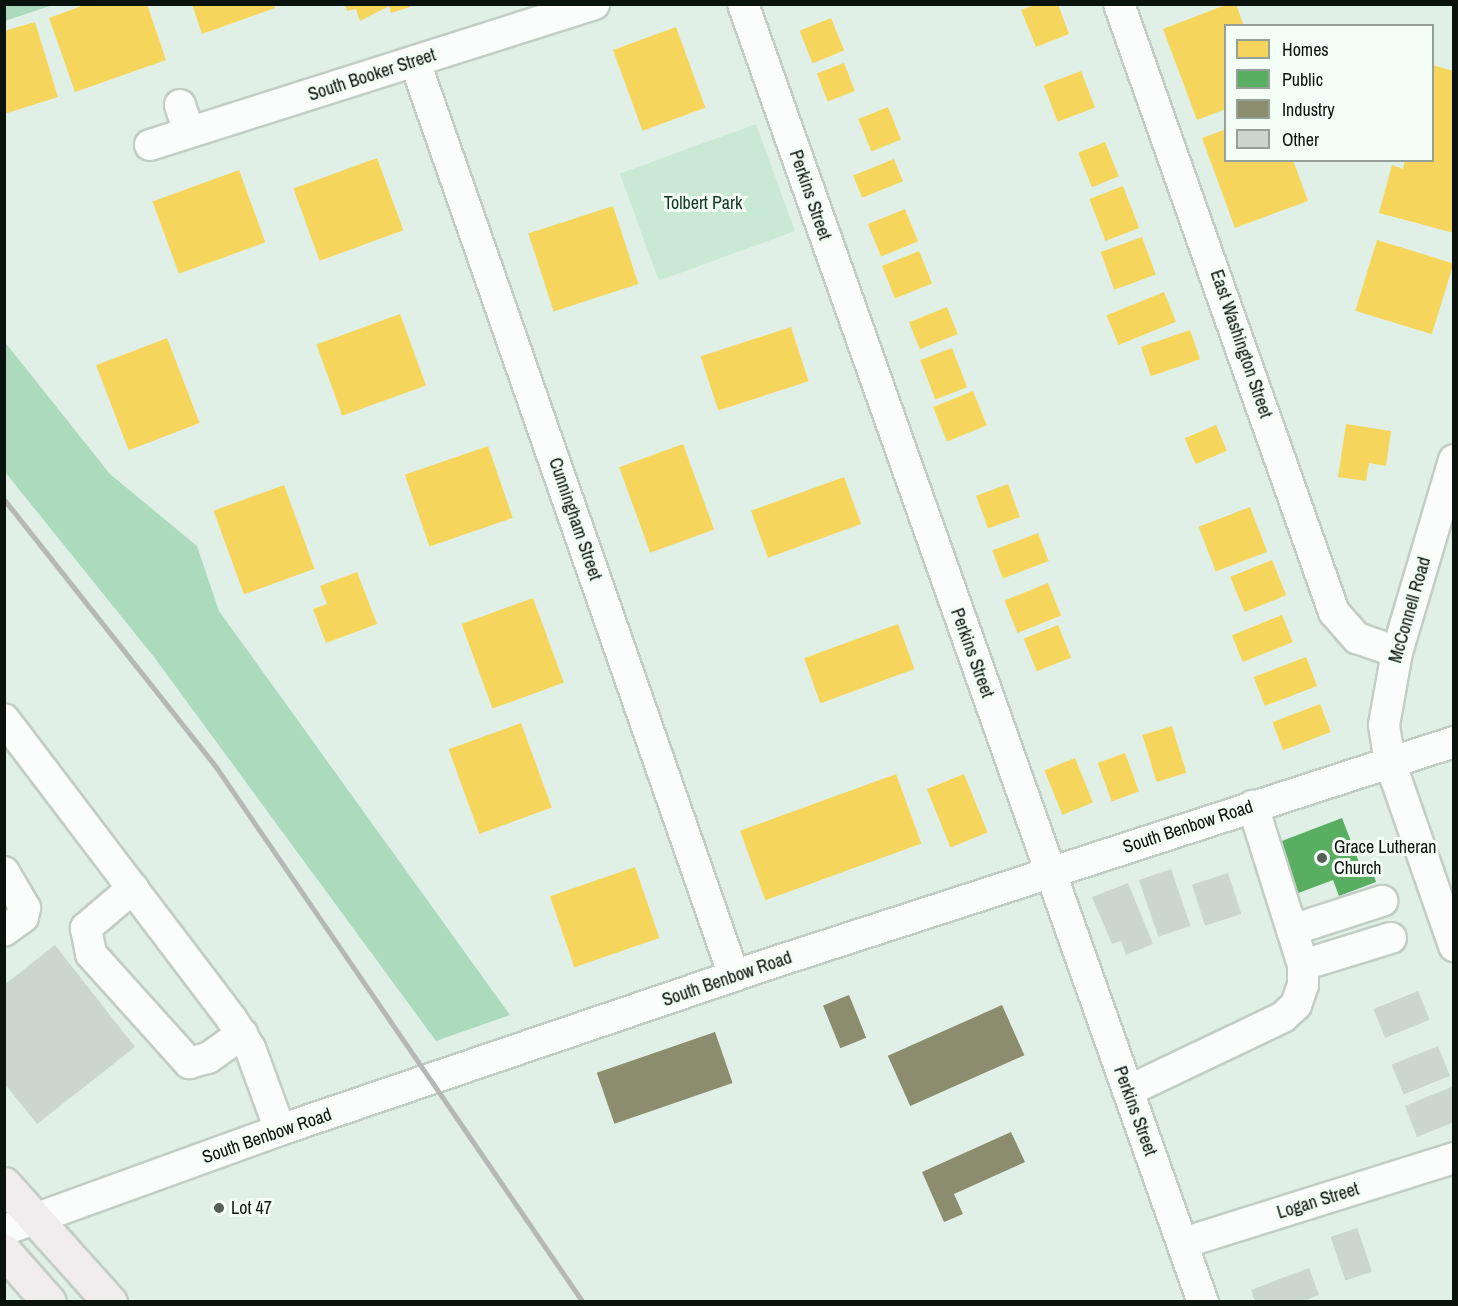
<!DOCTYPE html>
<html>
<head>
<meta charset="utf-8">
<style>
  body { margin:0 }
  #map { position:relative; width:1458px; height:1306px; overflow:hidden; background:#e1f0e6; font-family:"Archivo Narrow",sans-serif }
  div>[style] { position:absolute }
  .green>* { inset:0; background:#c9e9d4; transform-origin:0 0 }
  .forest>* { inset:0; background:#abdbbc }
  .homes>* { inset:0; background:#f6d55c; transform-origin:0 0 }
  .public>* { inset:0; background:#5aae61 }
  .industry>* { inset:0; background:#8c8c6e; transform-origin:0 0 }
  .building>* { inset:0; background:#cad6ce; transform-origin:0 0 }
  .roads { filter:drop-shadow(2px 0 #c1cdc5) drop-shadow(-2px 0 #c1cdc5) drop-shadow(0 2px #c1cdc5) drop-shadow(0 -2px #c1cdc5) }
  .minor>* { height:30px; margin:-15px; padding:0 15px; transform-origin:15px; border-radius:15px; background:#fafdfb }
  .major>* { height:33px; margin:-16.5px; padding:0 16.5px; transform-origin:16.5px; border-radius:16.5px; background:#f1edee }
  .rail>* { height:4.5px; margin:-2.25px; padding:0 2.25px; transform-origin:2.25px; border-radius:2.25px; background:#b5b8b6 }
  .dots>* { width:16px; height:16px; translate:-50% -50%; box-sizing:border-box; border:3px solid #f3fef7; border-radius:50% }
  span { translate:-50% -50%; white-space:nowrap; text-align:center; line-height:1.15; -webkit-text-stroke:6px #f3fef7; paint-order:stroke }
  .street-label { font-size:18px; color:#09120c }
  .park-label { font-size:18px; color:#133521 }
  .poi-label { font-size:18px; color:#09120c }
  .left { translate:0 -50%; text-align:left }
  .frame { position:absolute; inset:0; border:6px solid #09120c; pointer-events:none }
  .legend { position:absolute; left:1224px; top:24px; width:210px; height:138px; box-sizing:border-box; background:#f3fef7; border:2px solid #95a099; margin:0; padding:8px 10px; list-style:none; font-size:18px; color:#09120c }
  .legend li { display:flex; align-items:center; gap:12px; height:30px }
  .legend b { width:30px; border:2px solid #95a099 }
</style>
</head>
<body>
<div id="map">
  <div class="green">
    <div style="left:756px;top:124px;width:114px;height:145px;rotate:70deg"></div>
  </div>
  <div class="forest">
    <div style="clip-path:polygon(5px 4px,53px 4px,53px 5px,5px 21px)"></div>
    <div style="clip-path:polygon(4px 341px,110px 474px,197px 546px,219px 611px,510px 1015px,436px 1041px,154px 657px,5px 472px)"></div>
  </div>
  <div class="homes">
    <div style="clip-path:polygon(87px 4px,147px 4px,166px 60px,75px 92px,49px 18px)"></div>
    <div style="clip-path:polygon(192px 4px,274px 4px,275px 8px,202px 34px)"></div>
    <div style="clip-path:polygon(345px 4px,410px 4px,410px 7px,391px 13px,389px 6px,360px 21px,356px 9px,347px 11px)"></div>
    <div style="clip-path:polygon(1036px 4px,1058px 4px,1069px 34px,1036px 47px,1021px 10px)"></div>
    <div style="clip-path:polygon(1228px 4px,1236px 4px,1244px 26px,1226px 26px,1226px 109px,1197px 120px,1163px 29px)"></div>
    <div style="left:831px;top:18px;width:35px;height:34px;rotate:68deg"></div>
    <div style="clip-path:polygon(35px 22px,58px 97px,4px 114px,4px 31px)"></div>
    <div style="left:676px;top:27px;width:86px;height:67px;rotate:70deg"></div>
    <div style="left:844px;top:63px;width:30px;height:29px;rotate:69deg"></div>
    <div style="clip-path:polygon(1432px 65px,1454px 71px,1454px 233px,1379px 213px,1392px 165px,1403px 169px,1405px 160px,1432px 160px)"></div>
    <div style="left:1081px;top:71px;width:39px;height:40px;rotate:69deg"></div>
    <div style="left:888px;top:107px;width:35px;height:32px;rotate:68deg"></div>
    <div style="clip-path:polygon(1226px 129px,1226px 160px,1293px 160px,1308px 201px,1235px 228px,1202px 138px)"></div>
    <div style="left:1105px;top:142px;width:37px;height:29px;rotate:68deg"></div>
    <div style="left:377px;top:158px;width:77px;height:89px;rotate:70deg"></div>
    <div style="left:894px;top:159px;width:24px;height:44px;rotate:68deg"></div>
    <div style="left:239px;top:170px;width:77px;height:92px;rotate:70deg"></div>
    <div style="left:1123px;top:186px;width:45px;height:36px;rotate:69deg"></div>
    <div style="left:613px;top:206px;width:82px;height:89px;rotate:72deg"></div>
    <div style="left:905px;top:209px;width:35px;height:40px;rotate:68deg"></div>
    <div style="left:1142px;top:237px;width:40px;height:44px;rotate:70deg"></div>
    <div style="left:1377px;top:240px;width:80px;height:74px;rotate:17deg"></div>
    <div style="left:919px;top:251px;width:35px;height:40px;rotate:68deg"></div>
    <div style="left:1164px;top:292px;width:32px;height:62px;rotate:68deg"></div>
    <div style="left:947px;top:307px;width:29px;height:41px;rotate:68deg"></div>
    <div style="left:400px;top:314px;width:76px;height:89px;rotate:70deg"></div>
    <div style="left:791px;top:327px;width:57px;height:95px;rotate:72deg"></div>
    <div style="left:1190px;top:330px;width:31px;height:52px;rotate:71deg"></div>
    <div style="left:167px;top:338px;width:91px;height:76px;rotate:69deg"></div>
    <div style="left:952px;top:348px;width:42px;height:34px;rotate:69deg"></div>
    <div style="left:973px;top:391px;width:37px;height:43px;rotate:68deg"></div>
    <div style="clip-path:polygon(1346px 424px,1391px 431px,1386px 466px,1369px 463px,1366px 481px,1338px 477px)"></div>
    <div style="left:1216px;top:425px;width:28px;height:34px;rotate:67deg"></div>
    <div style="left:683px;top:444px;width:91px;height:68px;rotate:70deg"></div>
    <div style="left:488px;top:446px;width:76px;height:88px;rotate:71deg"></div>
    <div style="left:844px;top:477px;width:50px;height:99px;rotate:70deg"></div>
    <div style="left:1008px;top:484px;width:35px;height:34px;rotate:70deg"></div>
    <div style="left:284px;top:485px;width:89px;height:75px;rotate:70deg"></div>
    <div style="left:1250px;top:507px;width:48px;height:55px;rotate:69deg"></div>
    <div style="left:1038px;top:533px;width:30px;height:49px;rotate:69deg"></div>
    <div style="left:1272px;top:560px;width:38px;height:45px;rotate:68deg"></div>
    <div style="clip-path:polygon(357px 572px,377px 624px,326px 643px,313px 609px,327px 604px,320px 586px)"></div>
    <div style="left:1048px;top:583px;width:35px;height:47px;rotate:68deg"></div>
    <div style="left:533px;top:598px;width:90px;height:76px;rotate:70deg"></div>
    <div style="left:1282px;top:615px;width:29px;height:54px;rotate:68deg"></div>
    <div style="left:898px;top:624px;width:48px;height:100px;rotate:70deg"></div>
    <div style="left:1058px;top:625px;width:35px;height:37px;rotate:68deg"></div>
    <div style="left:1306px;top:657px;width:31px;height:56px;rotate:69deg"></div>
    <div style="left:1320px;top:704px;width:30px;height:51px;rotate:69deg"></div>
    <div style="left:521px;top:723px;width:90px;height:77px;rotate:70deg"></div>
    <div style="left:1172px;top:726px;width:49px;height:31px;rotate:73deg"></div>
    <div style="left:1125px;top:753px;width:41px;height:29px;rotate:70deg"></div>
    <div style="left:1075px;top:758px;width:48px;height:33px;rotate:68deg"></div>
    <div style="left:896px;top:774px;width:74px;height:166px;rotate:70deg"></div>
    <div style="left:964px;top:774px;width:63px;height:40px;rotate:68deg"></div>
    <div style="left:635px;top:867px;width:75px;height:90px;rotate:71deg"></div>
  </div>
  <div class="public">
    <div style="clip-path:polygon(1342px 818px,1362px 870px,1371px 866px,1376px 882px,1339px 896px,1333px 880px,1293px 895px,1274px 844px)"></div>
  </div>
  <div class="industry">
    <div style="left:849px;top:995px;width:46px;height:28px;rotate:68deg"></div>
    <div style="left:1002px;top:1005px;width:55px;height:125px;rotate:66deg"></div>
    <div style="left:715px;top:1032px;width:54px;height:125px;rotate:71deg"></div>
    <div style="clip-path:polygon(1011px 1132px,1025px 1162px,954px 1194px,963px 1214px,944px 1222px,922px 1172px)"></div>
  </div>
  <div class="building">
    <div style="left:1171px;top:869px;width:60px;height:34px;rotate:71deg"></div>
    <div style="left:1228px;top:873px;width:43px;height:38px;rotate:72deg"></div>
    <div style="clip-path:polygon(1128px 883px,1153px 944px,1126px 955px,1121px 941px,1112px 944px,1092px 897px)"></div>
    <div style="clip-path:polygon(55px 945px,135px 1047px,37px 1124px,4px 1083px,4px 985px)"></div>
    <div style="left:1418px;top:991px;width:31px;height:48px;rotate:68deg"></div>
    <div style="left:1438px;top:1046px;width:32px;height:50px;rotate:68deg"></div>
    <div style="clip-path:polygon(1454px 1086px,1454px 1122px,1417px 1137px,1405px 1106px)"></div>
    <div style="left:1357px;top:1228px;width:46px;height:28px;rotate:71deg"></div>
    <div style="clip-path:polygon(1309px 1268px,1319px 1295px,1301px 1302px,1255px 1302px,1251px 1290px)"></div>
  </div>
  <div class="roads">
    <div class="minor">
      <div style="left:743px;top:4px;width:1377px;rotate:70.49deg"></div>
      <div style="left:1119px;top:4px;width:645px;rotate:70.53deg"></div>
      <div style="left:1334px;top:612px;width:35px;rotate:49deg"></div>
      <div style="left:1357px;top:638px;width:42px;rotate:19.3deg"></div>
      <div style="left:415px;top:62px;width:968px;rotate:70.76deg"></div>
      <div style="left:180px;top:105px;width:29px;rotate:72deg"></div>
      <div style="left:150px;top:145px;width:466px;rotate:-17.6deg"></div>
      <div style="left:1454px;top:460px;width:200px;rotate:106.5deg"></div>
      <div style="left:1397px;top:652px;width:74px;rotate:100.1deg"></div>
      <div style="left:1384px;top:725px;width:37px;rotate:81deg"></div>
      <div style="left:1390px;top:762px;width:195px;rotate:70.8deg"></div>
      <div style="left:4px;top:719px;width:375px;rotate:52.8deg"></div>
      <div style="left:231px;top:1018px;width:36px;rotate:58deg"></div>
      <div style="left:250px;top:1048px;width:87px;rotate:69.9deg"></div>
      <div style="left:4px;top:872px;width:42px;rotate:59.7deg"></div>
      <div style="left:25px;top:908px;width:9px;rotate:103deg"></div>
      <div style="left:23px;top:917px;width:24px;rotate:144deg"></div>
      <div style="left:133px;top:888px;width:62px;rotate:139.6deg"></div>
      <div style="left:86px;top:928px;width:26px;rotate:79deg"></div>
      <div style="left:91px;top:954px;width:147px;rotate:48deg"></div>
      <div style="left:189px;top:1063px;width:20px;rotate:-15deg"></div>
      <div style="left:208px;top:1058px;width:42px;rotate:-35.2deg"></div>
      <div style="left:1292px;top:930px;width:95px;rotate:-17.9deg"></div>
      <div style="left:1303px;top:965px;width:92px;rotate:-17.1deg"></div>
      <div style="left:1128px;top:1091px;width:172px;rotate:-25.5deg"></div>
      <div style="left:1283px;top:1017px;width:18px;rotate:-43deg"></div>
      <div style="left:1296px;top:1005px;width:21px;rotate:-71deg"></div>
      <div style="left:1303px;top:985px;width:20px;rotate:-90deg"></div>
      <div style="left:1303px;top:965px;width:167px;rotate:-107.5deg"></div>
      <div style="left:4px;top:1230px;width:294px;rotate:-19.9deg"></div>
      <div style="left:280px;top:1130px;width:523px;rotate:-18.75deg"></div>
      <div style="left:775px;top:962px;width:714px;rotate:-17.95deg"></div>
      <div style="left:1183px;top:1243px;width:284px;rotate:-17.4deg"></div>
    </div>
    <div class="major">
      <div style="left:4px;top:1184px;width:159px;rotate:48.1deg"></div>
      <div style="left:4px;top:1251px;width:68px;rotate:48.6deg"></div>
    </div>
  </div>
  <div class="rail">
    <div style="left:4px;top:499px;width:343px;rotate:51.6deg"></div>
    <div style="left:217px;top:768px;width:647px;rotate:55.57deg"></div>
  </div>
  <div class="dots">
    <div style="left:1322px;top:858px;background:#556058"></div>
    <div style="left:219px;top:1208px;background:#556058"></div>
  </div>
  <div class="street-label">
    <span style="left:372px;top:75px;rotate:-18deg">South Booker Street</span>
    <span style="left:810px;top:195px;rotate:71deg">Perkins Street</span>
    <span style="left:1241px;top:344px;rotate:71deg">East Washington Street</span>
    <span style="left:575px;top:519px;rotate:71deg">Cunningham Street</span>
    <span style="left:1410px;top:610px;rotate:-74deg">McConnell Road</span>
    <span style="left:972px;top:653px;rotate:70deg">Perkins Street</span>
    <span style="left:1188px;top:827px;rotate:-18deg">South Benbow Road</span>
    <span style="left:727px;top:979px;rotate:-19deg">South Benbow Road</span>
    <span style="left:1135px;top:1111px;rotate:70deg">Perkins Street</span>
    <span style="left:267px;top:1136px;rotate:-19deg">South Benbow Road</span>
    <span style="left:1318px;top:1201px;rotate:-17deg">Logan Street</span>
  </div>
  <div class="park-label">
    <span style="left:703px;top:203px">Tolbert Park</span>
  </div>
  <div class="poi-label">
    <span class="left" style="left:1334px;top:858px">Grace Lutheran<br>Church</span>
    <span class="left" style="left:231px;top:1208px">Lot 47</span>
  </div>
  <div class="frame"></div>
  <ul class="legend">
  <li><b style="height:16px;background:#f6d55c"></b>Homes</li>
  <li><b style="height:16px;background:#5aae61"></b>Public</li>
  <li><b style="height:16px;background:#8c8c6e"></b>Industry</li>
  <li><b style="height:16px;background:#cad6ce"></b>Other</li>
  </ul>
</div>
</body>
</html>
